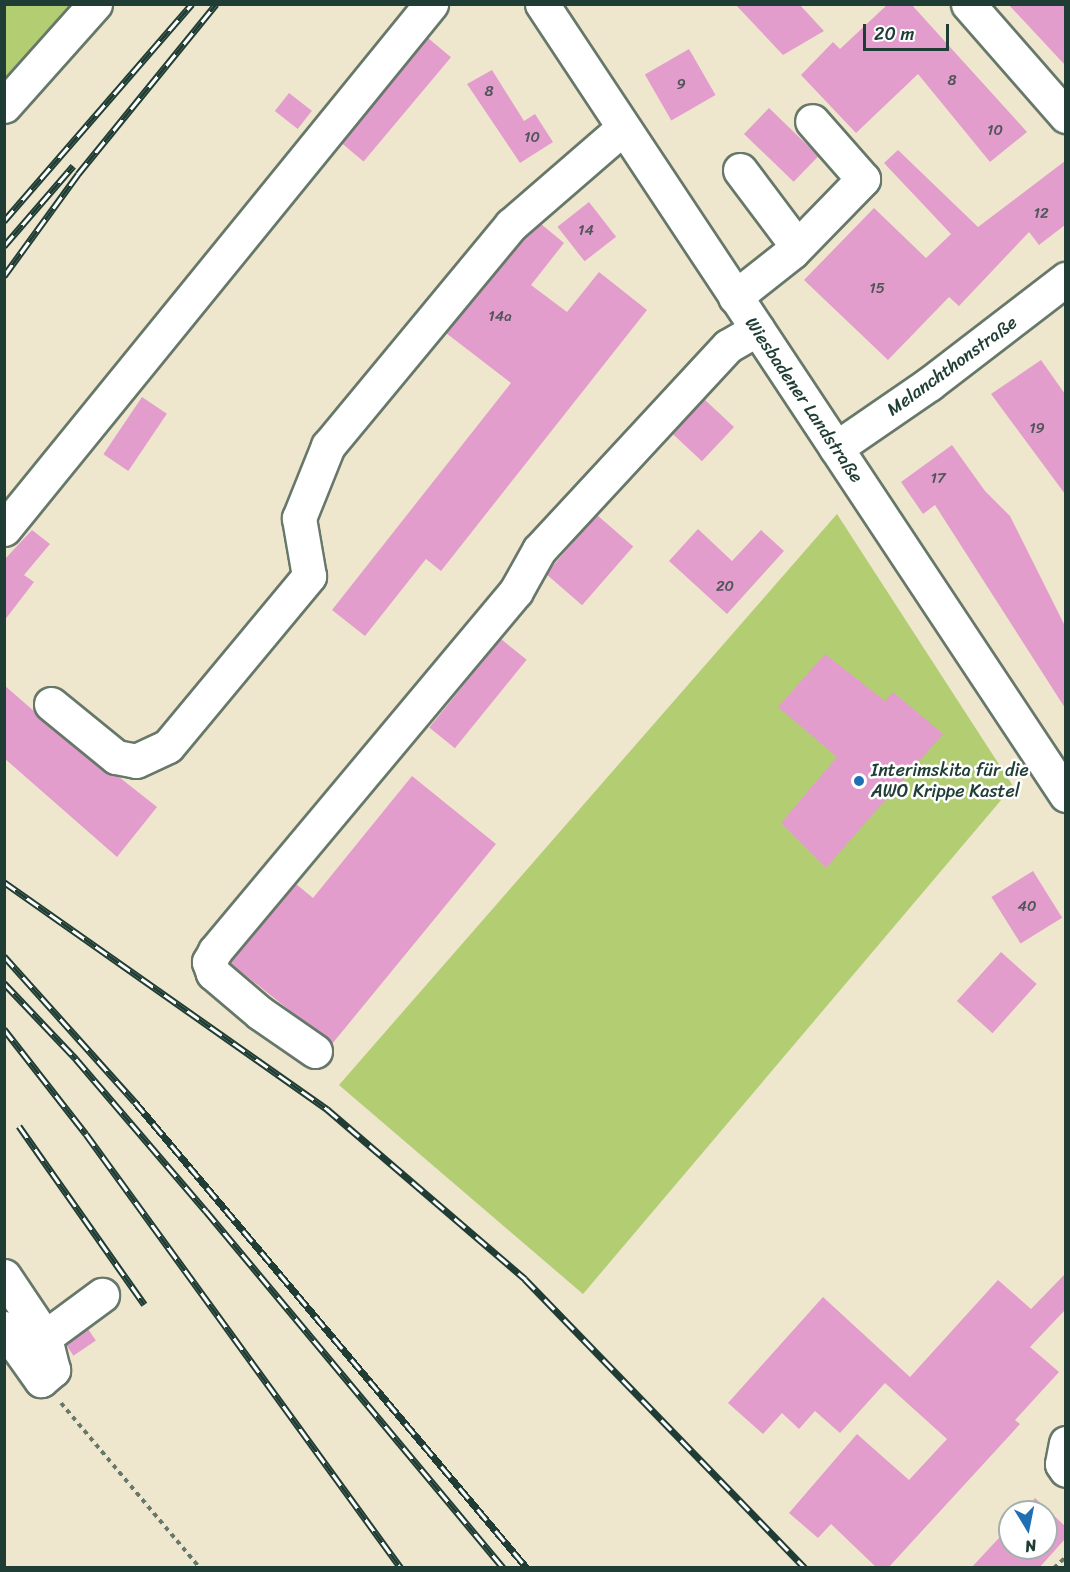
<!DOCTYPE html>
<html>
<head>
<meta charset="utf-8">
<style>
  body { margin:0 }
  #map { position:relative; width:1070px; height:1572px; overflow:hidden; background:#eee7cd; font-family:Sriracha,sans-serif }
  div>[style] { position:absolute }
  .green>* { inset:0; background:#b2cd72 }
  .building>* { inset:0; background:#e39dcd; transform-origin:0 0 }
  .path>* { height:4px; margin-top:-2px; transform-origin:0; background:repeating-linear-gradient(90deg,#67786a 0 4.5px,transparent 0 9px) }
  .roads { filter:drop-shadow(2px 0 #67786a) drop-shadow(-2px 0 #67786a) drop-shadow(0 2px #67786a) drop-shadow(0 -2px #67786a) }
  .minor>* { height:33px; margin:-16.5px; padding:0 16.5px; transform-origin:16.5px; border-radius:16.5px; background:#fff }
  .major>* { height:33px; margin:-16.5px; padding:0 16.5px; transform-origin:16.5px; border-radius:16.5px; background:#fff }
  .rail>* { height:7px; margin-top:-3.5px; transform-origin:0; background:repeating-linear-gradient(90deg,#fff 0 14px,#1f3d34 0 28px); box-sizing:border-box; border-block:2px solid #1f3d34 }
  .dots>* { width:16px; height:16px; translate:-50% -50%; box-sizing:border-box; border:3px solid #fff; border-radius:50% }
  span { translate:-50% -50%; white-space:nowrap; text-align:center; line-height:1.15; -webkit-text-stroke:5px #fff; paint-order:stroke }
  .number-label { font-size:15px; color:#50555a }
  .number-label span { -webkit-text-stroke-width:0 }
  .street-label { font-size:18px; color:#1f3d34 }
  .poi-label { font-size:18px; color:#1f3d34 }
  .left { translate:0 -50%; text-align:left }
  .frame { position:absolute; inset:0; border:6px solid #1f3d34; pointer-events:none }
  .north { position:absolute; left:998px; top:1500px; width:60px; height:60px; box-sizing:border-box; background:#fff; border:2px solid #a5b1ae; border-radius:50%; rotate:170deg; font-size:16px; font-weight:700; line-height:24px; text-align:center; color:#1f3d34 }
  .north::after { content:''; display:block; margin:auto; width:21px; height:27px; background:#1f6fb2; clip-path:polygon(50% 0,100% 100%,50% 72%,0 100%) }
  .scale { position:absolute; left:863px; top:24px; width:86px; height:27px; box-sizing:border-box; border:3px solid #1f3d34; border-top:0; padding-left:8px; font-size:18px; line-height:21px; white-space:nowrap; color:#1f3d34; -webkit-text-stroke:4px #fff; paint-order:stroke }
</style>
</head>
<body>
<div id="map">
  <div class="green">
    <div style="clip-path:polygon(5px 5px,75px 5px,5px 86px)"></div>
    <div style="clip-path:polygon(837px 514px,1013px 786px,583px 1294px,339px 1085px)"></div>
  </div>
  <div class="building">
    <div style="clip-path:polygon(735px 4px,799px 4px,824px 31px,783px 55px)"></div>
    <div style="clip-path:polygon(888px 4px,911px 4px,1027px 132px,990px 162px,918px 74px,856px 133px,801px 75px,833px 42px,840px 49px)"></div>
    <div style="clip-path:polygon(1008px 4px,1065px 4px,1065px 65px)"></div>
    <div style="left:428px;top:38px;width:30px;height:136px;rotate:40deg"></div>
    <div style="left:689px;top:49px;width:53px;height:51px;rotate:60deg"></div>
    <div style="clip-path:polygon(492px 70px,524px 121px,535px 114px,553px 142px,520px 163px,467px 84px)"></div>
    <div style="left:289px;top:93px;width:29px;height:23px;rotate:38deg"></div>
    <div style="left:769px;top:108px;width:69px;height:36px;rotate:44deg"></div>
    <div style="clip-path:polygon(898px 150px,978px 227px,1065px 161px,1065px 225px,1039px 245px,1029px 232px,959px 306px,949px 297px,888px 360px,804px 280px,874px 208px,926px 258px,951px 234px,884px 163px)"></div>
    <div style="left:589px;top:202px;width:44px;height:40px;rotate:52deg"></div>
    <div style="clip-path:polygon(541px 224px,564px 243px,531px 285px,567px 312px,599px 272px,647px 310px,441px 571px,426px 559px,365px 636px,332px 610px,511px 383px,446px 333px,524px 238px)"></div>
    <div style="clip-path:polygon(1041px 360px,1065px 394px,1065px 494px,991px 394px)"></div>
    <div style="left:142px;top:397px;width:30px;height:69px;rotate:34deg"></div>
    <div style="left:704px;top:399px;width:41px;height:47px;rotate:43deg"></div>
    <div style="clip-path:polygon(952px 445px,985px 491px,1010px 516px,1065px 626px,1065px 708px,935px 505px,923px 514px,901px 482px)"></div>
    <div style="left:597px;top:515px;width:48px;height:78px;rotate:41deg"></div>
    <div style="clip-path:polygon(698px 529px,732px 561px,761px 530px,784px 551px,727px 614px,669px 561px)"></div>
    <div style="clip-path:polygon(32px 530px,50px 544px,24px 575px,34px 582px,4px 621px,4px 560px)"></div>
    <div style="left:501px;top:639px;width:33px;height:114px;rotate:39deg"></div>
    <div style="clip-path:polygon(825px 654px,885px 701px,893px 692px,943px 734px,826px 868px,781px 823px,837px 757px,778px 707px)"></div>
    <div style="clip-path:polygon(4px 685px,104px 772px,119px 777px,157px 807px,117px 857px,4px 758px)"></div>
    <div style="clip-path:polygon(412px 776px,496px 844px,332px 1044px,230px 963px,296px 884px,313px 898px)"></div>
    <div style="left:1033px;top:871px;width:55px;height:49px;rotate:58deg"></div>
    <div style="left:1001px;top:952px;width:48px;height:66px;rotate:42deg"></div>
    <div style="clip-path:polygon(1065px 1274px,1065px 1310px,1030px 1347px,1059px 1372px,1015px 1420px,1020px 1424px,888px 1568px,877px 1568px,831px 1524px,818px 1538px,789px 1513px,857px 1434px,909px 1480px,947px 1439px,885px 1383px,840px 1433px,815px 1411px,799px 1429px,782px 1413px,763px 1434px,728px 1403px,823px 1297px,910px 1377px,998px 1280px,1031px 1309px)"></div>
    <div style="left:88px;top:1329px;width:14px;height:27px;rotate:56deg"></div>
    <div style="clip-path:polygon(1035px 1498px,1065px 1526px,1065px 1539px,1039px 1568px,971px 1568px,1010px 1526px,1010px 1548px,1046px 1548px,1046px 1512px,1023px 1512px)"></div>
  </div>
  <div class="path">
    <div style="left:61px;top:1403px;width:216px;rotate:49.9deg"></div>
    <div style="left:1054px;top:1568px;width:16px;rotate:-43deg"></div>
  </div>
  <div class="roads">
    <div class="minor">
      <div style="left:968px;top:4px;width:149px;rotate:48.8deg"></div>
      <div style="left:4px;top:106px;width:137px;rotate:-48.3deg"></div>
      <div style="left:740px;top:170px;width:95px;rotate:53.1deg"></div>
      <div style="left:735px;top:297px;width:73px;rotate:-38.3deg"></div>
      <div style="left:792px;top:252px;width:102px;rotate:-45.8deg"></div>
      <div style="left:863px;top:179px;width:77px;rotate:-131.3deg"></div>
      <div style="left:836px;top:448px;width:113px;rotate:-34.5deg"></div>
      <div style="left:929px;top:384px;width:173px;rotate:-37.5deg"></div>
      <div style="left:4px;top:529px;width:677px;rotate:-50.88deg"></div>
      <div style="left:51px;top:704px;width:84px;rotate:39.2deg"></div>
      <div style="left:116px;top:757px;width:20px;rotate:11deg"></div>
      <div style="left:136px;top:761px;width:35px;rotate:-25deg"></div>
      <div style="left:168px;top:746px;width:221px;rotate:-50.3deg"></div>
      <div style="left:309px;top:576px;width:59px;rotate:-99.8deg"></div>
      <div style="left:299px;top:518px;width:78px;rotate:-68.1deg"></div>
      <div style="left:328px;top:446px;width:287px;rotate:-50.4deg"></div>
      <div style="left:511px;top:225px;width:148px;rotate:-40.9deg"></div>
      <div style="left:315px;top:1051px;width:67px;rotate:-145.4deg"></div>
      <div style="left:260px;top:1013px;width:62px;rotate:-139.6deg"></div>
      <div style="left:213px;top:973px;width:12px;rotate:-110deg"></div>
      <div style="left:209px;top:962px;width:13px;rotate:-61deg"></div>
      <div style="left:215px;top:951px;width:469px;rotate:-50.1deg"></div>
      <div style="left:516px;top:591px;width:47px;rotate:-60.7deg"></div>
      <div style="left:539px;top:550px;width:278px;rotate:-47.2deg"></div>
      <div style="left:728px;top:346px;width:34px;rotate:-30deg"></div>
      <div style="left:4px;top:1276px;width:73px;rotate:56.1deg"></div>
      <div style="left:4px;top:1328px;width:64px;rotate:54.6deg"></div>
      <div style="left:41px;top:1380px;width:16px;rotate:-40deg"></div>
      <div style="left:53px;top:1370px;width:34px;rotate:-104deg"></div>
      <div style="left:45px;top:1337px;width:71px;rotate:-36.4deg"></div>
      <div style="left:1066px;top:1443px;width:21px;rotate:101deg"></div>
      <div style="left:1062px;top:1464px;width:7px;rotate:56deg"></div>
    </div>
    <div class="major">
      <div style="left:542px;top:4px;width:949px;rotate:56.48deg"></div>
    </div>
  </div>
  <div class="rail">
    <div style="left:4px;top:221px;width:287px;rotate:-49.1deg"></div>
    <div style="left:4px;top:246px;width:106px;rotate:-49.2deg"></div>
    <div style="left:4px;top:276px;width:126px;rotate:-54deg"></div>
    <div style="left:78px;top:174px;width:219px;rotate:-50.9deg"></div>
    <div style="left:4px;top:882px;width:395px;rotate:35.1deg"></div>
    <div style="left:327px;top:1109px;width:261px;rotate:40.6deg"></div>
    <div style="left:525px;top:1279px;width:402px;rotate:45.9deg"></div>
    <div style="left:4px;top:956px;width:196px;rotate:48.1deg"></div>
    <div style="left:135px;top:1102px;width:609px;rotate:49.93deg"></div>
    <div style="left:4px;top:983px;width:105px;rotate:46.5deg"></div>
    <div style="left:76px;top:1059px;width:200px;rotate:49.5deg"></div>
    <div style="left:206px;top:1211px;width:464px;rotate:50.2deg"></div>
    <div style="left:4px;top:1029px;width:133px;rotate:52deg"></div>
    <div style="left:86px;top:1134px;width:536px;rotate:54.03deg"></div>
    <div style="left:19px;top:1126px;width:218px;rotate:54.9deg"></div>
  </div>
  <div class="dots">
    <div style="left:859px;top:781px;background:#1f6fb2"></div>
  </div>
  <div class="number-label">
    <span style="left:952px;top:81px">8</span>
    <span style="left:681px;top:85px">9</span>
    <span style="left:489px;top:92px">8</span>
    <span style="left:995px;top:131px">10</span>
    <span style="left:532px;top:138px">10</span>
    <span style="left:1041px;top:214px">12</span>
    <span style="left:586px;top:231px">14</span>
    <span style="left:877px;top:289px">15</span>
    <span style="left:500px;top:317px">14a</span>
    <span style="left:1037px;top:429px">19</span>
    <span style="left:938px;top:479px">17</span>
    <span style="left:725px;top:587px">20</span>
    <span style="left:1027px;top:907px">40</span>
  </div>
  <div class="street-label">
    <span style="left:952px;top:366px;rotate:-36deg">Melanchthonstraße</span>
    <span style="left:804px;top:400px;rotate:56deg">Wiesbadener Landstraße</span>
  </div>
  <div class="poi-label">
    <span class="left" style="left:871px;top:781px">Interimskita für die<br>AWO Krippe Kastel</span>
  </div>
  <div class="frame"></div>
  <div class="north">N</div>
  <div class="scale">20 m</div>
</div>
</body>
</html>
